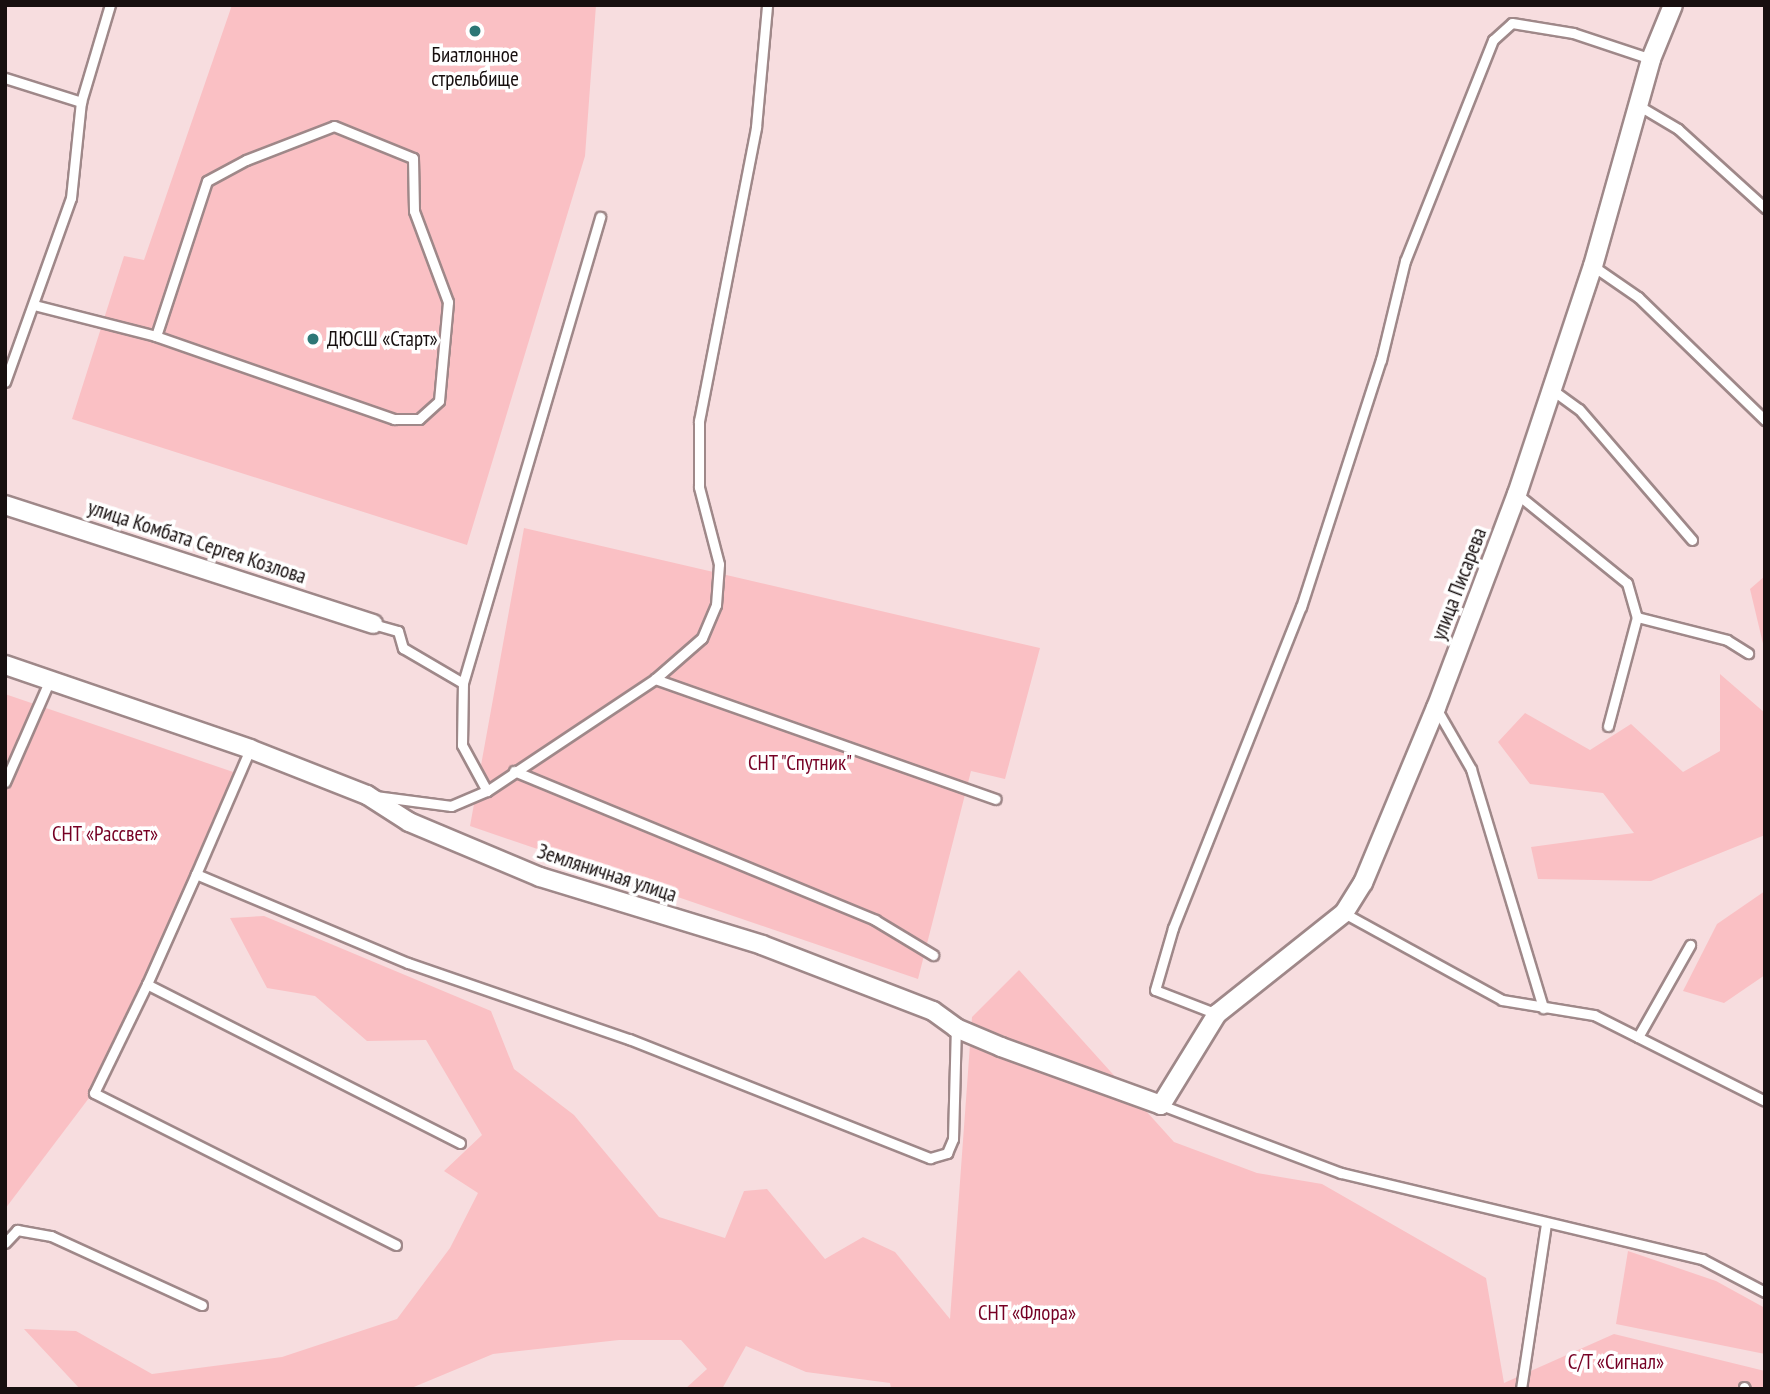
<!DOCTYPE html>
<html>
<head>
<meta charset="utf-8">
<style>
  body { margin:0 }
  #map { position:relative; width:1770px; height:1394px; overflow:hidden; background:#f7dddf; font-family:"PT Sans Narrow",sans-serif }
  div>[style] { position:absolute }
  .green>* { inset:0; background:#fac0c4 }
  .roads { filter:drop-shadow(2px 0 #9f8889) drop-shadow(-2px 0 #9f8889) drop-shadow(0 2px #9f8889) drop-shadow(0 -2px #9f8889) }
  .service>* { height:9px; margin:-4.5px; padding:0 4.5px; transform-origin:4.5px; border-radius:4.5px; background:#fff }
  .minor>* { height:18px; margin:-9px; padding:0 9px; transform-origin:9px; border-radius:9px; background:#fff }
  .dots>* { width:19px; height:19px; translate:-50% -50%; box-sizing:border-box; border:4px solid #fff; border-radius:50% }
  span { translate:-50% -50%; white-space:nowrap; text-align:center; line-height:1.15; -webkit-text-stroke:7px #fff; paint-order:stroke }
  .poi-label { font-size:21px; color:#170f0f }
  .left { translate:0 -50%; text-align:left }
  .street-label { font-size:21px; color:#170f0f }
  .park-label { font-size:21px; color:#760024 }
  .frame { position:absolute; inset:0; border:7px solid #170f0f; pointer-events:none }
</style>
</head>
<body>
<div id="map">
  <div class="green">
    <div style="clip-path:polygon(232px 5px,596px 5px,585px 156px,467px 545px,72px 419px,124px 256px,144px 260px)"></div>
    <div style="clip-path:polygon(524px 528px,1040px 648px,1005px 779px,971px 771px,918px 979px,470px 826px)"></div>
    <div style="clip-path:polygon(1765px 576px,1765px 652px,1750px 589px)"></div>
    <div style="clip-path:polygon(1720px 674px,1765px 713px,1765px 835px,1651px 881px,1538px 879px,1531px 847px,1634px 833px,1603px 793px,1530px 784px,1498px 742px,1525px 713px,1590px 750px,1631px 724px,1683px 772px,1720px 751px)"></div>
    <div style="clip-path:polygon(5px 694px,242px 775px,92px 1094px,5px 1209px)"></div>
    <div style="clip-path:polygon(1765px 891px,1765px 975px,1724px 1003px,1683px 991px,1717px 924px)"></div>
    <div style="clip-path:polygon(264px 916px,491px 1011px,514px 1069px,574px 1115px,659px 1217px,725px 1238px,744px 1191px,767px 1189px,825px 1259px,863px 1237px,895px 1252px,950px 1319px,972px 1017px,1019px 970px,1174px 1142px,1257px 1173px,1322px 1184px,1486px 1278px,1504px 1383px,1614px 1334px,1765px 1371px,1765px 1389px,891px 1389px,890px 1383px,806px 1372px,746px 1346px,722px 1389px,685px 1389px,707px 1369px,681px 1340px,619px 1340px,493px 1354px,409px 1389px,80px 1389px,24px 1329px,76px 1331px,152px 1374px,282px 1357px,397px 1319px,450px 1248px,478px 1193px,444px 1171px,482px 1135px,426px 1040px,367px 1041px,315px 996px,267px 988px,230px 918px)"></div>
    <div style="clip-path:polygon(1628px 1251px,1716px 1281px,1765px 1308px,1765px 1354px,1616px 1324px)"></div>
  </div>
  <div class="roads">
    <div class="service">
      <div style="left:5px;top:78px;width:80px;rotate:17.5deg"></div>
      <div style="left:1641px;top:107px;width:43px;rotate:30.7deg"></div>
      <div style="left:1678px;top:129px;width:118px;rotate:42.2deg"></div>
      <div style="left:1593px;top:266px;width:55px;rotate:34.6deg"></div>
      <div style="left:1638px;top:297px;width:177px;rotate:44.1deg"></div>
      <div style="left:34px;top:305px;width:126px;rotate:14.3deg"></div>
      <div style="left:156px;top:336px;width:163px;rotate:-71.8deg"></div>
      <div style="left:207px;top:181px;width:44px;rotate:-28.3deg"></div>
      <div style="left:246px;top:160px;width:94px;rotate:-21.1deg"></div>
      <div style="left:334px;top:126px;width:85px;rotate:22.1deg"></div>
      <div style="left:413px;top:158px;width:53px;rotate:88.9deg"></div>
      <div style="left:414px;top:211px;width:97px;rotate:69.5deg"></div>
      <div style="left:448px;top:302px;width:99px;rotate:95.2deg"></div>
      <div style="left:439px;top:401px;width:27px;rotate:138deg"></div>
      <div style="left:419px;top:419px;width:25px;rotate:180deg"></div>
      <div style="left:394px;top:419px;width:252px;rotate:-160.8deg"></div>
      <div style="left:5px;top:382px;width:195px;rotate:-70.3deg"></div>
      <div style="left:71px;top:198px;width:97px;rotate:-84.1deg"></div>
      <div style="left:81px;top:102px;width:101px;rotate:-73.4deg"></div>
      <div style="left:1551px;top:389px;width:34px;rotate:36deg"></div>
      <div style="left:1579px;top:409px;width:173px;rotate:49.2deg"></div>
      <div style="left:1517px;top:494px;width:141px;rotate:39deg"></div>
      <div style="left:1627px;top:583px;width:35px;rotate:74deg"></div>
      <div style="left:1637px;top:617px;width:93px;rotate:14.3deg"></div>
      <div style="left:1727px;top:640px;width:25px;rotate:32deg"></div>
      <div style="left:373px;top:624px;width:26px;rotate:16deg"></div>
      <div style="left:398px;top:631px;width:18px;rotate:74deg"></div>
      <div style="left:403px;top:648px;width:69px;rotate:30.3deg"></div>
      <div style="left:655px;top:679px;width:361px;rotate:19.4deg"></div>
      <div style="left:1437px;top:710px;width:68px;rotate:60deg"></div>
      <div style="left:1471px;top:769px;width:250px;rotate:73.2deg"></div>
      <div style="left:1608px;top:726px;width:113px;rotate:-75.1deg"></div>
      <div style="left:514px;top:771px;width:391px;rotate:22.4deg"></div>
      <div style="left:875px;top:920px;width:68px;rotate:31.1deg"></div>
      <div style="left:5px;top:782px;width:109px;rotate:-66.3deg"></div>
      <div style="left:487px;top:791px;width:52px;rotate:-118.5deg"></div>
      <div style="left:462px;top:745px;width:62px;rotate:-89.1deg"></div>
      <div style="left:463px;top:683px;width:486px;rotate:-73.6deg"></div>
      <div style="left:375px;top:796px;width:77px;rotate:7.5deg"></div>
      <div style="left:451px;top:806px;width:39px;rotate:-23deg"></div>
      <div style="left:487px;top:791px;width:202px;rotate:-33.7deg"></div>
      <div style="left:655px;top:679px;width:62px;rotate:-41.1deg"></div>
      <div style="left:702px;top:638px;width:36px;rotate:-67deg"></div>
      <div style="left:716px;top:605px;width:41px;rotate:-85.8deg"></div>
      <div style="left:719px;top:564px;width:80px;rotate:-104.6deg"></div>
      <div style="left:699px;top:487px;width:66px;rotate:-90deg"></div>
      <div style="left:699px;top:421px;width:299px;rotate:-79deg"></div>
      <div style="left:756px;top:127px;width:122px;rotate:-84.8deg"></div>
      <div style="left:196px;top:874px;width:136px;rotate:-66.6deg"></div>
      <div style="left:1344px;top:913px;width:180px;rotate:28.8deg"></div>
      <div style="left:1502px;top:1000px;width:93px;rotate:9.3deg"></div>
      <div style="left:1594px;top:1015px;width:191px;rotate:26.7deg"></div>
      <div style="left:147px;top:984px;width:121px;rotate:115.9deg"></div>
      <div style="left:94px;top:1093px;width:338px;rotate:26.7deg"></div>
      <div style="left:1217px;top:1014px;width:66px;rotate:-158.8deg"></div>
      <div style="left:1155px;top:990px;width:65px;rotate:-73.8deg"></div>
      <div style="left:1173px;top:928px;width:346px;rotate:-68.3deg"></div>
      <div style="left:1301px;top:607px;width:260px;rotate:-72.1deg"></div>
      <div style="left:1381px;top:360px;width:102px;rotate:-76.4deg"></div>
      <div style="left:1405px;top:261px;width:238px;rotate:-68.3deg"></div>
      <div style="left:1493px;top:40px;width:25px;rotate:-42deg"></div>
      <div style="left:1512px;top:23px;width:62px;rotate:9.3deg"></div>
      <div style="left:1573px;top:33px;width:82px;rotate:18.4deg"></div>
      <div style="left:1638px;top:1037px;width:106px;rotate:-60.5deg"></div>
      <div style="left:1161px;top:1105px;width:192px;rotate:20.7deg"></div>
      <div style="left:1341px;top:1173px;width:371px;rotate:13.4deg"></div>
      <div style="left:1702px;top:1259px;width:71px;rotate:27.6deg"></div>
      <div style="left:460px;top:1143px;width:351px;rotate:-153.1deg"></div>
      <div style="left:147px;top:984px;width:120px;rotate:-66deg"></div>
      <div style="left:196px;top:874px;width:230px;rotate:22.8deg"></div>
      <div style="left:408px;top:963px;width:234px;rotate:19deg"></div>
      <div style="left:629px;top:1039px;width:324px;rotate:21.6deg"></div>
      <div style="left:930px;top:1158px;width:18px;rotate:-16deg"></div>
      <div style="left:947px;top:1153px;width:15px;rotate:-67deg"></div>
      <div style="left:953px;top:1139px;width:111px;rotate:-88.5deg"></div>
      <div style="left:5px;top:1243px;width:18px;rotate:-47deg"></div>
      <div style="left:17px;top:1230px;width:35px;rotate:10deg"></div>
      <div style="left:51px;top:1236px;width:166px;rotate:24.6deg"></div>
      <div style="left:1744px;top:1387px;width:2px;rotate:63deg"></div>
      <div style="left:1521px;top:1389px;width:168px;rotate:-81.4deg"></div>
    </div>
    <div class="minor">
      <div style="left:5px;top:505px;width:387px;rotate:17.9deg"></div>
      <div style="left:5px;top:665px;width:259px;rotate:18.9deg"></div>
      <div style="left:250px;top:749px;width:126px;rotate:21.5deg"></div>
      <div style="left:367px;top:795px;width:50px;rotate:32.7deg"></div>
      <div style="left:409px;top:822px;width:142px;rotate:22.8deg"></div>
      <div style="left:540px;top:877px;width:232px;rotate:17deg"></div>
      <div style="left:762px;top:945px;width:183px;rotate:21.1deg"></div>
      <div style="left:933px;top:1011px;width:29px;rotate:36deg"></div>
      <div style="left:956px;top:1028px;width:49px;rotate:22.9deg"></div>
      <div style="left:1001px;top:1047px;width:170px;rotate:19.9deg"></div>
      <div style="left:1161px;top:1105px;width:107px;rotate:-58.4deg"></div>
      <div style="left:1217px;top:1014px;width:162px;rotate:-38.5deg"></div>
      <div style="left:1344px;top:913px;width:36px;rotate:-58deg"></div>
      <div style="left:1363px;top:883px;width:190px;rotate:-67.4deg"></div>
      <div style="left:1436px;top:708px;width:229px;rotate:-69.3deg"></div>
      <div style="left:1517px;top:494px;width:240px;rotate:-71.6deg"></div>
      <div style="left:1593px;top:266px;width:215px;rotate:-74.3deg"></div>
      <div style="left:1651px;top:59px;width:58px;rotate:-67.8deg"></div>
    </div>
  </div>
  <div class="dots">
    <div style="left:475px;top:31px;background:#2d7776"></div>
    <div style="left:313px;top:339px;background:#2d7776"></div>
  </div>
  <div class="poi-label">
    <span style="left:475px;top:67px">Биатлонное<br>стрельбище</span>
    <span class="left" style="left:327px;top:339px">ДЮСШ «Старт»</span>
  </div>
  <div class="street-label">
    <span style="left:197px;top:542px;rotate:18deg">улица Комбата Сергея Козлова</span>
    <span style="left:1459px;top:584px;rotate:-69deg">улица Писарева</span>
    <span style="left:607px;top:873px;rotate:18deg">Земляничная улица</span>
  </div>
  <div class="park-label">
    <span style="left:800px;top:763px">СНТ "Спутник"</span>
    <span style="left:105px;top:834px">СНТ «Рассвет»</span>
    <span style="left:1027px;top:1313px">СНТ «Флора»</span>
    <span style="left:1616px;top:1362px">С/Т «Сигнал»</span>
  </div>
  <div class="frame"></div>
</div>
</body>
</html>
